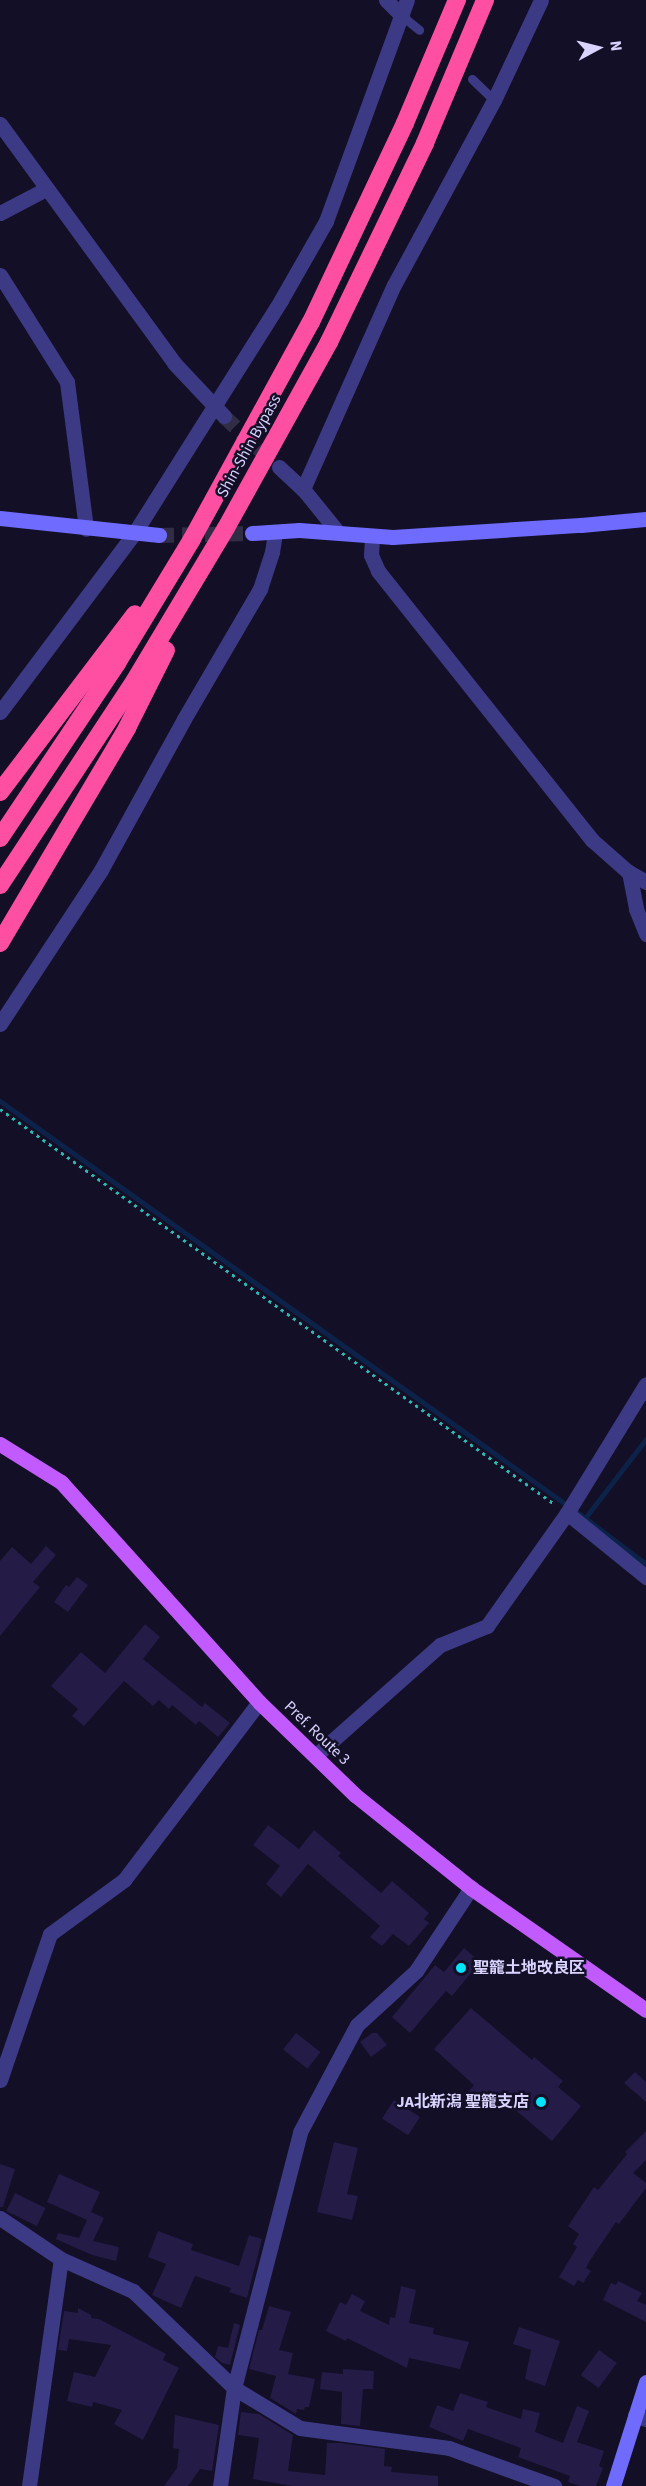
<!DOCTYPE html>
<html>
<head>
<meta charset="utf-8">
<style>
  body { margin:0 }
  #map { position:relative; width:646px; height:2486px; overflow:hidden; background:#130f26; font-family:"Source Sans 3","Noto Sans JP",sans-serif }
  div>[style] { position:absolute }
  .stream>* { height:5px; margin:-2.5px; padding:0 2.5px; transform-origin:2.5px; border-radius:2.5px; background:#0c2248 }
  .building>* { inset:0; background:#241b47; transform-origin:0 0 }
  .street-tunnel>* { height:15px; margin-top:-7.5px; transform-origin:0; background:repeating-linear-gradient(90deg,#312d47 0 15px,transparent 0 23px) }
  .secondary-tunnel>* { height:15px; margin-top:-7.5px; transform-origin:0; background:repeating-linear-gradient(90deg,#312d47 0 15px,transparent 0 23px) }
  .path>* { height:3px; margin-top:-1.5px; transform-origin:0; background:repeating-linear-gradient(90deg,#2fb8b0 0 3px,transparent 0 7.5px) }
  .lane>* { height:9px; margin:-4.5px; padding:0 4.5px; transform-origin:4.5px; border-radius:4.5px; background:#3d3a85 }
  .street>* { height:15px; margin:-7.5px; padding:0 7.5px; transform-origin:7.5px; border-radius:7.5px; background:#3d3a85 }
  .secondary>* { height:15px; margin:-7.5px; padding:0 7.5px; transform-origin:7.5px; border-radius:7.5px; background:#6f6bff }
  .primary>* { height:15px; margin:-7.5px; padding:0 7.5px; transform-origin:7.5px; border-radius:7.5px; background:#c25bff }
  .highway>* { height:18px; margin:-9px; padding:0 9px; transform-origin:9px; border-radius:9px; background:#ff4fa3 }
  .dots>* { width:16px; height:16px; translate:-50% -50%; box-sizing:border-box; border:3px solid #130f26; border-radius:50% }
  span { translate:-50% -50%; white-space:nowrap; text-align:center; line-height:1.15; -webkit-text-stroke:5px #130f26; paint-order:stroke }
  .street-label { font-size:16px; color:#d9d4ff }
  .poi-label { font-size:16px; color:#d9d4ff; font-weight:700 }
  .left { translate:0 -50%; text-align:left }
  .right { translate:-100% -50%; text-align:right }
  .north { position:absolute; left:568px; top:18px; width:60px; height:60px; -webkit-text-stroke:4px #130f26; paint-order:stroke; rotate:83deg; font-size:16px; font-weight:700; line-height:24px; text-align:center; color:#d9d4ff }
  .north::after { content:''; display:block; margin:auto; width:21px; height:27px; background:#d9d4ff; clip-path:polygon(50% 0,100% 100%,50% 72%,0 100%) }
</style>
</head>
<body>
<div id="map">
  <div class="stream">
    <div style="left:0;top:1101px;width:718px;rotate:35.48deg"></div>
    <div style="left:585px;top:1518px;width:76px;rotate:37deg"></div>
    <div style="left:585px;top:1518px;width:100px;rotate:-52.3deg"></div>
  </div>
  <div class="building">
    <div style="clip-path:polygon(46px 1546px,56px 1555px,33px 1582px,40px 1587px,0 1636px,0 1561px,12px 1547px,31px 1564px)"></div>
    <div style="clip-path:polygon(77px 1577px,88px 1585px,68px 1612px,54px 1602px,66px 1585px,69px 1587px)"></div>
    <div style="clip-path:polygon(145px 1624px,160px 1637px,143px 1659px,202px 1707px,205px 1703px,230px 1723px,218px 1737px,199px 1721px,196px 1725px,172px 1705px,169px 1709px,159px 1700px,153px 1706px,124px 1681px,84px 1726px,72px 1716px,78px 1709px,51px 1686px,81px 1652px,105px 1673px)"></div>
    <div style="clip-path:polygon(268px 1825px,299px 1849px,314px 1830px,341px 1853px,338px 1856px,381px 1893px,392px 1881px,429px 1913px,424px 1919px,429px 1923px,409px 1946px,393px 1934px,382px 1946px,370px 1937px,380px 1926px,308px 1864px,281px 1897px,266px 1884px,280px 1866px,253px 1845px)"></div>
    <div style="clip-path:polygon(464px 1948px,480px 1962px,452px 1996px,446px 1991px,410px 2033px,392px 2017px,435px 1965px,444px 1972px)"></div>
    <div style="clip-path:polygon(471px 2008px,532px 2060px,534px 2057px,563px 2081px,558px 2087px,581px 2106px,552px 2141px,493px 2091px,476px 2111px,462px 2099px,474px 2085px,434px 2049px)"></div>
    <div style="left:296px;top:2033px;width:31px;height:21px;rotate:38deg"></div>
    <div style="clip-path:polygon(372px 2033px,377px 2033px,387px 2045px,371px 2057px,360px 2042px)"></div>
    <div style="clip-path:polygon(635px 2072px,646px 2082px,646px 2102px,624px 2083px)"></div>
    <div style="left:394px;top:2100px;width:31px;height:22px;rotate:33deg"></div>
    <div style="clip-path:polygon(646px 2131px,646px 2160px,633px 2173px,646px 2183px,646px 2188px,619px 2224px,616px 2222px,589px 2262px,586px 2268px,591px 2271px,583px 2283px,578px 2280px,574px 2286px,559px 2277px,577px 2247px,573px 2244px,579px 2234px,568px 2226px,594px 2187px,598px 2190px,627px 2154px,625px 2152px)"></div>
    <div style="clip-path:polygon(334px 2142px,358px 2148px,347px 2194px,358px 2196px,352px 2220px,317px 2212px)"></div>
    <div style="clip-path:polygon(0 2164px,15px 2169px,3px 2207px,0 2207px)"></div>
    <div style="clip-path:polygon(59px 2174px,100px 2192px,91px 2212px,104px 2218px,93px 2241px,119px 2247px,116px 2261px,92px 2255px,56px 2239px,58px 2233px,79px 2238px,87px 2220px,47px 2202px)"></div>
    <div style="left:15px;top:2193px;width:34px;height:20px;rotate:26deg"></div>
    <div style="clip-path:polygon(158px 2231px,193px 2244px,191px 2250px,239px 2266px,249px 2235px,262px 2239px,247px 2298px,229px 2292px,231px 2288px,195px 2276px,181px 2308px,152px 2295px,166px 2264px,148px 2257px)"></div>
    <div style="clip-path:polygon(618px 2281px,642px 2293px,637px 2301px,646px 2305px,646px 2322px,603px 2300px,611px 2283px,616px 2285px)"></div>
    <div style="clip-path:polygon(401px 2286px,416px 2290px,409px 2323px,434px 2328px,433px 2334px,469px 2342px,460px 2369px,409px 2358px,407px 2368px,347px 2338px,346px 2341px,326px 2331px,340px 2302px,346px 2305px,352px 2294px,365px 2301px,360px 2311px,389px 2325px,390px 2317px,395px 2318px)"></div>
    <div style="clip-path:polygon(269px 2306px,291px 2312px,279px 2350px,293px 2353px,288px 2374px,315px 2379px,309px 2407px,305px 2407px,304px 2410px,297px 2409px,296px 2414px,270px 2398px,276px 2376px,249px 2369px,259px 2330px,262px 2330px)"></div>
    <div style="clip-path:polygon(78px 2308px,91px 2315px,91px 2318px,99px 2319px,166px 2354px,163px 2360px,179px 2368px,143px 2440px,114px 2424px,122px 2410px,93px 2402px,92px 2407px,67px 2401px,74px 2372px,95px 2377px,111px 2345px,69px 2339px,67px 2351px,58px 2350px,64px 2311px,78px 2313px)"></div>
    <div style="clip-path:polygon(234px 2323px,240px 2325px,230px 2365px,222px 2363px,215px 2357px,218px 2346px,228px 2348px)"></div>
    <div style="clip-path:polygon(519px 2327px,560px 2341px,545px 2386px,525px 2379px,531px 2350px,513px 2344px)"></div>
    <div style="left:599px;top:2350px;width:22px;height:31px;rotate:36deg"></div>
    <div style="clip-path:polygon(343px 2369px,374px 2371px,373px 2389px,363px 2389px,360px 2426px,341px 2424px,342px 2392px,320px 2389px,322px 2372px,343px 2374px)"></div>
    <div style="clip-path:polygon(460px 2393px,488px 2402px,486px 2407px,521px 2419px,523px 2409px,540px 2413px,535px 2432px,563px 2443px,577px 2406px,589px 2411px,577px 2442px,604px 2451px,599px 2466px,603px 2468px,596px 2486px,580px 2486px,568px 2482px,570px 2476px,518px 2457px,521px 2448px,468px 2429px,463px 2441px,429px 2427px,437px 2405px,453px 2411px)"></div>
    <div style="clip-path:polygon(241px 2412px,259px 2414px,293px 2435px,288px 2471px,325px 2475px,327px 2443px,340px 2443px,385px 2449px,384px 2466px,392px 2467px,391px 2472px,438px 2476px,438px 2486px,292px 2486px,253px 2479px,259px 2438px,238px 2435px)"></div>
    <div style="clip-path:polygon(175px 2415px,219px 2425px,212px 2471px,200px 2469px,188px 2486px,164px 2486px,177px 2468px,179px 2449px,173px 2448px)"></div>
  </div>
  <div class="street-tunnel">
    <div style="left:224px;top:416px;width:69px;rotate:42.7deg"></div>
  </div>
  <div class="secondary-tunnel">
    <div style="left:159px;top:535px;width:93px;rotate:-1.2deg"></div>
  </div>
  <div class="path">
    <div style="left:0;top:1109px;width:679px;rotate:35.47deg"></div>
  </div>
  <div class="lane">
    <div style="left:402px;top:16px;width:22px;rotate:39deg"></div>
    <div style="left:472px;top:79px;width:30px;rotate:44deg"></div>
  </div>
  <div class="street">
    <div style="left:386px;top:0;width:23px;rotate:45deg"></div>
    <div style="left:0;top:124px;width:296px;rotate:53.9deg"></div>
    <div style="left:174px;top:363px;width:73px;rotate:46.7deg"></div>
    <div style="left:0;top:213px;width:52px;rotate:-27.6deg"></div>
    <div style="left:0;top:275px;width:126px;rotate:57.9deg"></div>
    <div style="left:67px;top:382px;width:148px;rotate:82.6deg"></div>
    <div style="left:279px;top:467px;width:33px;rotate:43deg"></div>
    <div style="left:303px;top:489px;width:54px;rotate:51deg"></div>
    <div style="left:303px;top:489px;width:223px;rotate:-66deg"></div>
    <div style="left:394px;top:285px;width:210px;rotate:-61.6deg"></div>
    <div style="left:494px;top:100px;width:110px;rotate:-64.8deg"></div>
    <div style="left:372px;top:537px;width:18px;rotate:93deg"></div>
    <div style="left:371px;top:555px;width:17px;rotate:66deg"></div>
    <div style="left:378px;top:571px;width:344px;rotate:51.5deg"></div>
    <div style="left:592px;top:840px;width:47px;rotate:41.5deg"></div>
    <div style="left:627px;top:871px;width:22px;rotate:30deg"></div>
    <div style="left:0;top:712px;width:225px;rotate:-53.1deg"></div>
    <div style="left:135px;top:532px;width:274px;rotate:-57.8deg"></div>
    <div style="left:281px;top:300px;width:91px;rotate:-60.3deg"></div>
    <div style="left:326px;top:221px;width:235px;rotate:-69.9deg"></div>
    <div style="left:629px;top:872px;width:38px;rotate:79deg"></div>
    <div style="left:636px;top:909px;width:27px;rotate:68deg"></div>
    <div style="left:0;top:1024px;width:184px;rotate:-56.7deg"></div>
    <div style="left:101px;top:870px;width:172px;rotate:-61.2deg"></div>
    <div style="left:184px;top:719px;width:151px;rotate:-59.7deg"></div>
    <div style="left:260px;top:589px;width:39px;rotate:-72deg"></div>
    <div style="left:272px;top:552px;width:19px;rotate:-81deg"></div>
    <div style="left:567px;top:1513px;width:102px;rotate:39deg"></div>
    <div style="left:315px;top:1756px;width:167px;rotate:-41.6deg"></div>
    <div style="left:440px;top:1645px;width:51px;rotate:-22deg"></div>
    <div style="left:487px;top:1626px;width:138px;rotate:-54.7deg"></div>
    <div style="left:567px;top:1513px;width:151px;rotate:-58.5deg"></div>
    <div style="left:0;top:2080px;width:154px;rotate:-71.1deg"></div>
    <div style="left:50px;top:1934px;width:92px;rotate:-36.1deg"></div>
    <div style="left:124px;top:1880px;width:223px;rotate:-52.8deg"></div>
    <div style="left:0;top:2218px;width:73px;rotate:33.9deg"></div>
    <div style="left:61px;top:2259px;width:79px;rotate:24deg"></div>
    <div style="left:133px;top:2291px;width:140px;rotate:43.8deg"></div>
    <div style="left:234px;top:2388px;width:77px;rotate:31.2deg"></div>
    <div style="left:300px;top:2428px;width:150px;rotate:7.6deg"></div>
    <div style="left:449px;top:2448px;width:112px;rotate:19.9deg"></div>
    <div style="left:635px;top:2415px;width:12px;rotate:20deg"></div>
    <div style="left:29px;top:2486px;width:229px;rotate:-82deg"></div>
    <div style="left:220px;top:2486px;width:99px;rotate:-81.9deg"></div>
    <div style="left:234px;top:2388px;width:264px;rotate:-75.5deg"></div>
    <div style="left:300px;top:2132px;width:121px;rotate:-62deg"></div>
    <div style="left:357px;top:2025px;width:80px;rotate:-42.5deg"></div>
    <div style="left:416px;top:1971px;width:100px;rotate:-56.5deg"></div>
  </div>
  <div class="secondary">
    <div style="left:0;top:518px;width:160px;rotate:6.1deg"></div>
    <div style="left:252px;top:533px;width:47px;rotate:-3.7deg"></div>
    <div style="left:299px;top:530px;width:94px;rotate:4.3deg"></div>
    <div style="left:393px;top:537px;width:188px;rotate:-3.7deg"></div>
    <div style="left:581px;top:525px;width:65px;rotate:-5.3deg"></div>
    <div style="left:613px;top:2486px;width:109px;rotate:-72.4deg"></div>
  </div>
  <div class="primary">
    <div style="left:0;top:1444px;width:72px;rotate:31.9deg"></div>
    <div style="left:61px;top:1482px;width:296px;rotate:48deg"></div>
    <div style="left:259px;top:1702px;width:134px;rotate:44.1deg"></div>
    <div style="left:355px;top:1795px;width:149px;rotate:38.7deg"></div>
    <div style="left:471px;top:1888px;width:213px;rotate:34.9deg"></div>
  </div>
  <div class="highway">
    <div style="left:0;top:792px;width:223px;rotate:-52.8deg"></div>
    <div style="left:0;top:838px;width:211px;rotate:-56.2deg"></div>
    <div style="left:117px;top:663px;width:145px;rotate:-58.8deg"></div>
    <div style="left:192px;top:539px;width:247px;rotate:-61.3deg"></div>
    <div style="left:311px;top:322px;width:220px;rotate:-64.7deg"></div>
    <div style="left:405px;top:123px;width:134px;rotate:-67.1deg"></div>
    <div style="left:0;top:885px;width:245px;rotate:-56.6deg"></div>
    <div style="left:135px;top:680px;width:177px;rotate:-59.1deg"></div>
    <div style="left:226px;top:528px;width:213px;rotate:-61deg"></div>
    <div style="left:329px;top:342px;width:221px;rotate:-64.2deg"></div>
    <div style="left:425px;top:143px;width:155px;rotate:-67.2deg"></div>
    <div style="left:0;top:943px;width:250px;rotate:-59.4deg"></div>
    <div style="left:127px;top:728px;width:87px;rotate:-63.4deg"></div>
  </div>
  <div class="dots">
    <div style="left:461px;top:1968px;background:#00e5ff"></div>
    <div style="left:541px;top:2102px;background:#00e5ff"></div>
  </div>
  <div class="street-label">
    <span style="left:249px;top:446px;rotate:-61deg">Shin-Shin Bypass</span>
    <span style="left:317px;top:1733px;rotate:44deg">Pref. Route 3</span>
  </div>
  <div class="poi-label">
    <span class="left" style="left:473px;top:1968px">聖籠土地改良区</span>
    <span class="right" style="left:529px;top:2102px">JA北新潟 聖籠支店</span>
  </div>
  <div class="north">N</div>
</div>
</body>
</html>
